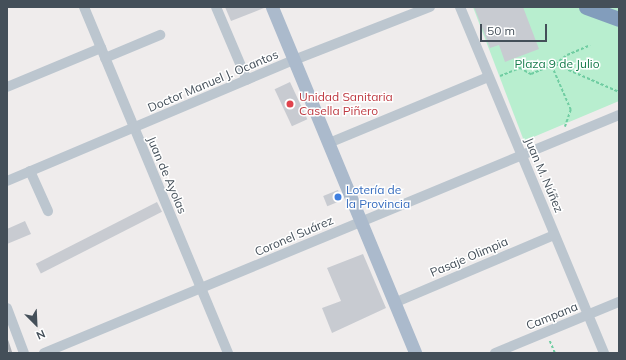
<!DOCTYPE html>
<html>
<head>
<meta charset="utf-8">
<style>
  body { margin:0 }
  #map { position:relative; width:626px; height:360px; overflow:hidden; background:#efecec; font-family:Mulish,sans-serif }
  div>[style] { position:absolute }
  .green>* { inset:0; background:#b8eecf }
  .building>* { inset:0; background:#c8cbd1; transform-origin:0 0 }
  .path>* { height:1.5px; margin-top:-0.75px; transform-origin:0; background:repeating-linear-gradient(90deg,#70cda2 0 3px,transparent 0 5px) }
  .minor>* { height:10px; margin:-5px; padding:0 5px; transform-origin:5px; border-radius:5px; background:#bcc6cf }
  .major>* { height:13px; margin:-6.5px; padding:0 6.5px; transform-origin:6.5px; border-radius:6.5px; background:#abbacc }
  .highway>* { height:15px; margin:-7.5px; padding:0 7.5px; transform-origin:7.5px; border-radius:7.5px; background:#829dbc }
  .rail>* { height:2.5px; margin:-1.25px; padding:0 1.25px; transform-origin:1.25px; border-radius:1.25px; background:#aeb1b7 }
  .dots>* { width:11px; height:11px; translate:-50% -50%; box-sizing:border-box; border:2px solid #fff; border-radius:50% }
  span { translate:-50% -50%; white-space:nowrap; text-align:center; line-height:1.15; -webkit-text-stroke:3px #fff; paint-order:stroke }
  .park-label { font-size:12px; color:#157b4b }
  .street-label { font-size:12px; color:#444f59 }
  .health-label { font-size:12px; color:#be3a42 }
  .left { translate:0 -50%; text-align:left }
  .shop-label { font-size:12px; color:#366cbe }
  .frame { position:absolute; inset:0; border:8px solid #444f59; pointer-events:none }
  .north { position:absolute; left:16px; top:304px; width:40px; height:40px; -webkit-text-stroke:3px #fff; paint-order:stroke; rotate:156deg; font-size:11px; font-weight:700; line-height:16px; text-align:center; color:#444f59 }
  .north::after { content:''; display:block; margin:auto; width:14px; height:18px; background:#444f59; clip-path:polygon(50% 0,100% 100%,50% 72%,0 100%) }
  .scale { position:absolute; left:480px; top:24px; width:67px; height:18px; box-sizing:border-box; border:2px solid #444f59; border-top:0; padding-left:5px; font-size:12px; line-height:14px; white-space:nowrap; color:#444f59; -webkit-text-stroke:3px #fff; paint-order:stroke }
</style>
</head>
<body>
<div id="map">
  <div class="green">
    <div style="clip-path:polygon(473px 7px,619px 7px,619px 101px,524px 141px)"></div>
  </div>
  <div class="building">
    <div style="clip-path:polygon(225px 7px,264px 7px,264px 8px,231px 21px)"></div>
    <div style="clip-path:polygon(474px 7px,523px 7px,539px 49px,505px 62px,499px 45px,490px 48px)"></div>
    <div style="left:290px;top:82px;width:41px;height:17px;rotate:65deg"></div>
    <div style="left:338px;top:190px;width:11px;height:16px;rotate:68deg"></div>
    <div style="left:157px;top:202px;width:11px;height:136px;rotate:63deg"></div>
    <div style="clip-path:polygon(25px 221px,31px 234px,7px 244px,7px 229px)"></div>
    <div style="clip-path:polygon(363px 254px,386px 308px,332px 333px,322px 308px,341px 301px,327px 268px)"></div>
  </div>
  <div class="path">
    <div style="left:555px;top:64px;width:15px;rotate:-37deg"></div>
    <div style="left:567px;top:55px;width:25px;rotate:-23deg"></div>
    <div style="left:552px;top:66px;width:48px;rotate:66.6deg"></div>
    <div style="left:571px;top:110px;width:18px;rotate:109deg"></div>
    <div style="left:500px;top:76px;width:22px;rotate:-22deg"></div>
    <div style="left:520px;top:68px;width:13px;rotate:29deg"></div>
    <div style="left:531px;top:74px;width:26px;rotate:-23deg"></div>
    <div style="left:555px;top:64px;width:70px;rotate:23.6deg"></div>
    <div style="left:550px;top:341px;width:13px;rotate:67deg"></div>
  </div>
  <div class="minor">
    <div style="left:84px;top:7px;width:375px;rotate:67.4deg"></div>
    <div style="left:216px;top:7px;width:79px;rotate:67deg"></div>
    <div style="left:460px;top:7px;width:375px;rotate:67.4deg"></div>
    <div style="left:105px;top:58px;width:60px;rotate:-22.7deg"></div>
    <div style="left:7px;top:87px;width:102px;rotate:-22.5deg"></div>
    <div style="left:329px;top:143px;width:172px;rotate:-22.5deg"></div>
    <div style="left:30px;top:171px;width:44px;rotate:65.8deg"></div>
    <div style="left:7px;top:181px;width:311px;rotate:-22.9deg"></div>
    <div style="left:294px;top:60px;width:146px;rotate:-21.3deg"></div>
    <div style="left:394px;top:303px;width:174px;rotate:-23deg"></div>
    <div style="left:7px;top:308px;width:48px;rotate:69.3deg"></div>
    <div style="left:44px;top:353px;width:622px;rotate:-22.49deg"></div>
    <div style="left:495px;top:353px;width:134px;rotate:-22.4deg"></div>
  </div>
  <div class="major">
    <div style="left:272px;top:7px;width:374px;rotate:67.5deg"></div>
  </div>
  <div class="highway">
    <div style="left:586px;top:7px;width:35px;rotate:20deg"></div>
  </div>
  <div class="rail">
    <div style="left:7px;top:341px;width:13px;rotate:72deg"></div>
  </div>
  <div class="dots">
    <div style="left:290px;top:104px;background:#e0444e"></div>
    <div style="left:338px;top:197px;background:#3f7fe0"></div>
  </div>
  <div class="park-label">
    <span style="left:557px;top:64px">Plaza 9 de Julio</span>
  </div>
  <div class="street-label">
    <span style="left:213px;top:81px;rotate:-23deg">Doctor Manuel J. Ocantos</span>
    <span style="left:167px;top:175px;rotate:67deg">Juan de Ayolas</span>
    <span style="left:544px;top:175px;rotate:67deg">Juan M. Núñez</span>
    <span style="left:294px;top:236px;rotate:-23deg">Coronel Suárez</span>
    <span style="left:469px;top:257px;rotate:-23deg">Pasaje Olimpia</span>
    <span style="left:552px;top:316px;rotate:-22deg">Campana</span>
  </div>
  <div class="health-label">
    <span class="left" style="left:299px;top:104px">Unidad Sanitaria<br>Casella Piñero</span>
  </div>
  <div class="shop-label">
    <span class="left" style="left:346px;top:197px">Lotería de<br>la Provincia</span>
  </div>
  <div class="frame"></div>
  <div class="north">N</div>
  <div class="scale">50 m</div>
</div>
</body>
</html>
